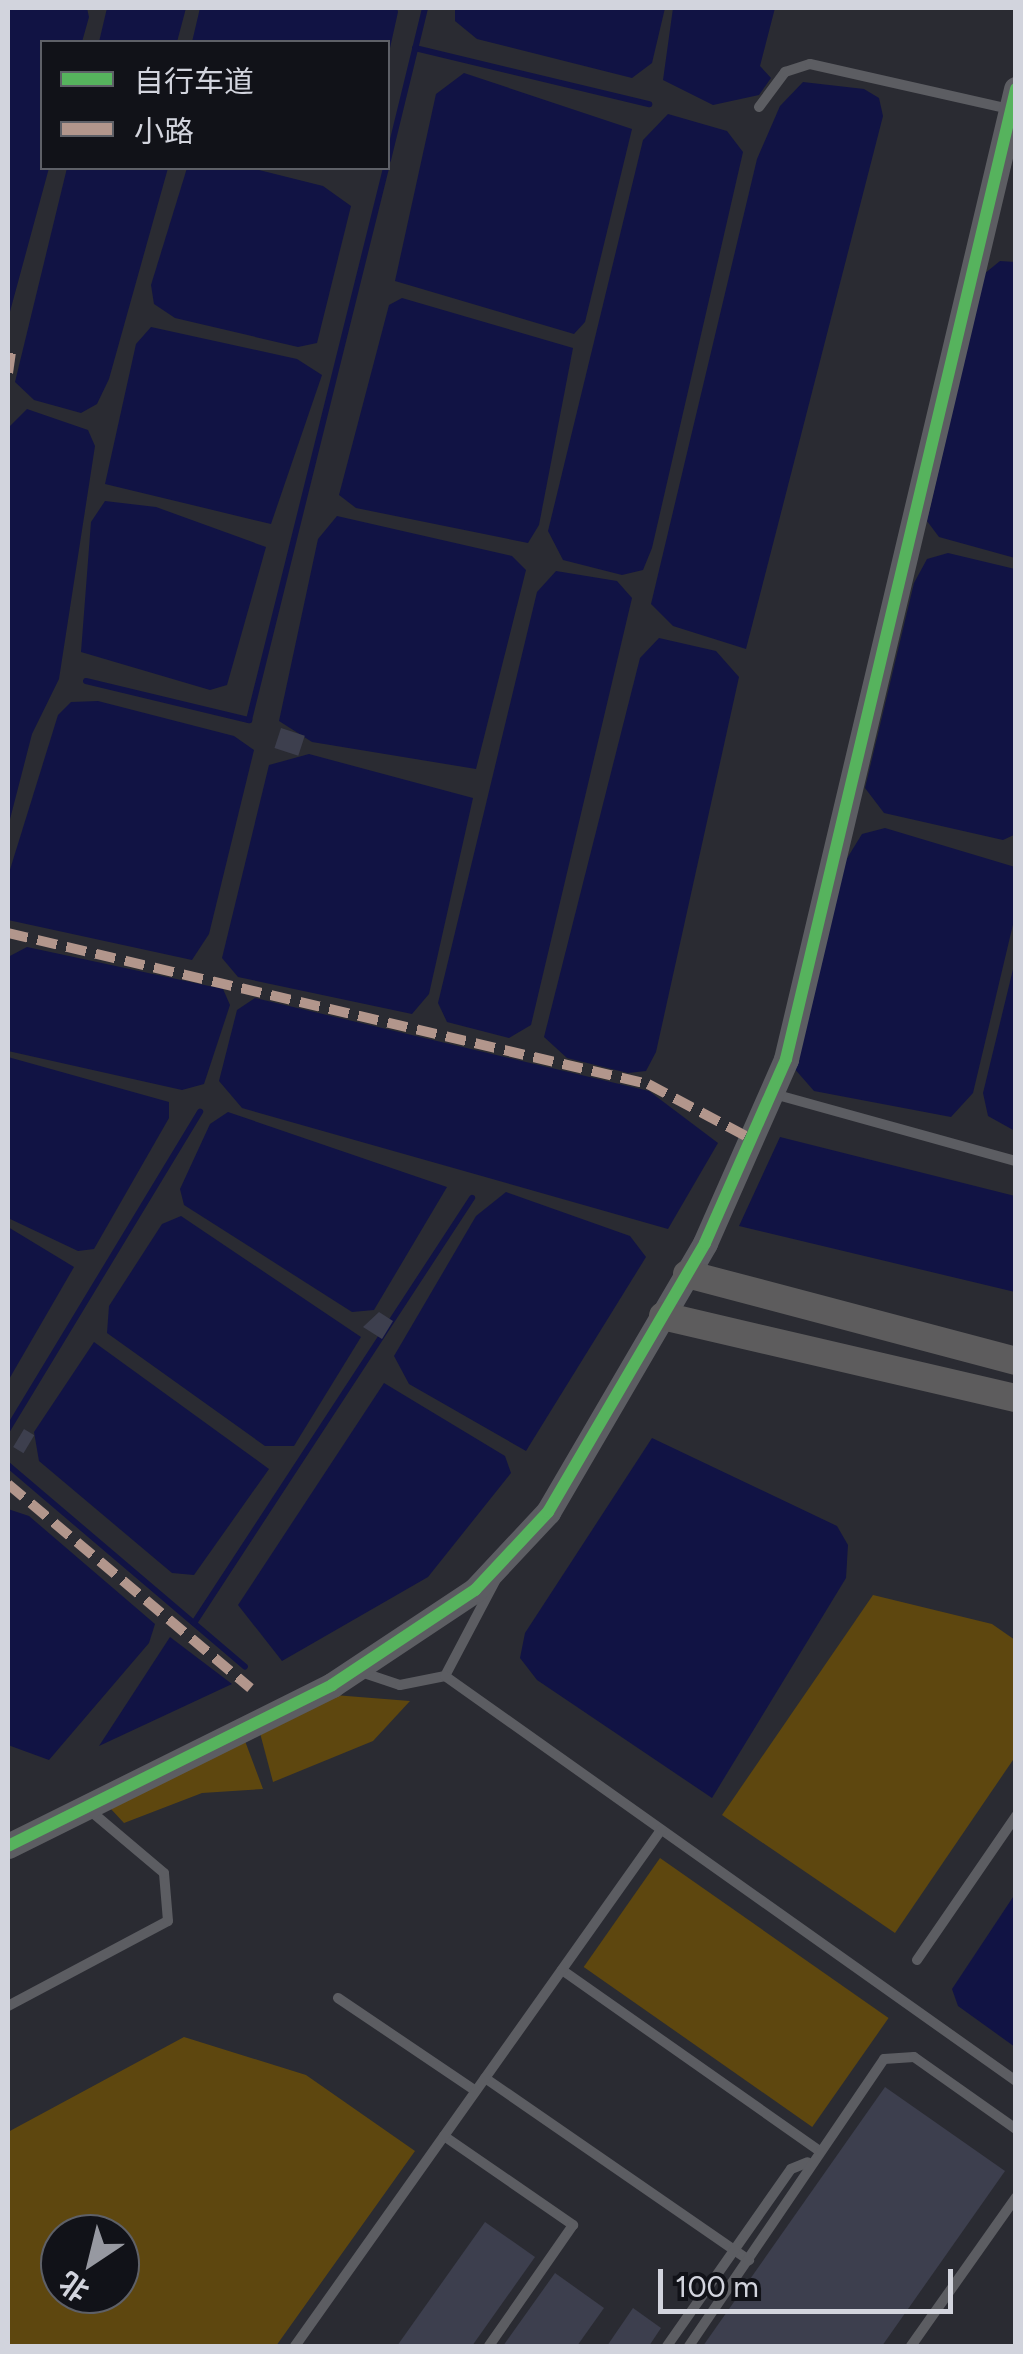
<!DOCTYPE html>
<html>
<head>
<meta charset="utf-8">
<style>
  body { margin:0 }
  #map { position:relative; width:1023px; height:2354px; overflow:hidden; background:#2a2b32; font-family:Figtree,"Noto Sans SC",sans-serif }
  div>[style] { position:absolute }
  .green>* { inset:0; background:#5e470f; transform-origin:0 0 }
  .water>* { inset:0; background:#111344 }
  .stream>* { height:6px; margin:-3px; padding:0 3px; transform-origin:3px; border-radius:3px; background:#111344 }
  .building>* { inset:0; background:#3d3f4e; transform-origin:0 0 }
  .service>* { height:10px; margin:-5px; padding:0 5px; transform-origin:5px; border-radius:5px; background:#5c5d62 }
  .tertiary>* { height:25px; margin:-12.5px; padding:0 12.5px; transform-origin:12.5px; border-radius:12.5px; background:#5c5d62 }
  .secondary>* { height:28px; margin:-14px; padding:0 14px; transform-origin:14px; border-radius:14px; background:#5d5c5d }
  .quiet>* { height:10px; margin-top:-5px; transform-origin:0; background:repeating-linear-gradient(90deg,#b2968c 0 20px,transparent 0 30px) }
  .cycleway>* { height:12px; margin:-6px; padding:0 6px; transform-origin:6px; border-radius:6px; background:#56b35d }
  span { translate:-50% -50%; white-space:nowrap; text-align:center; line-height:1.15; -webkit-text-stroke:8px #111218; paint-order:stroke }
  .frame { position:absolute; inset:0; border:10px solid #d2d4dd; pointer-events:none }
  .legend { position:absolute; left:40px; top:40px; width:350px; height:130px; box-sizing:border-box; background:#111218; border:2px solid #5e6067; margin:0; padding:12px 18px; list-style:none; font-size:30px; color:#d2d4dd }
  .legend li { display:flex; align-items:center; gap:20px; height:50px }
  .legend b { width:50px; border:2px solid #5e6067 }
  .north { position:absolute; left:40px; top:2214px; width:100px; height:100px; box-sizing:border-box; background:#111218; border:2px solid #5e6067; border-radius:50%; rotate:215deg; font-size:28px; font-weight:700; line-height:40px; text-align:center; color:#d2d4dd }
  .north::after { content:''; display:block; margin:auto; width:35px; height:45px; background:#9799a1; clip-path:polygon(50% 0,100% 100%,50% 72%,0 100%) }
  .scale { position:absolute; left:658px; top:2269px; width:295px; height:45px; box-sizing:border-box; border:5px solid #d2d4dd; border-top:0; padding-left:12px; font-size:30px; line-height:35px; white-space:nowrap; color:#d2d4dd; -webkit-text-stroke:8px #111218; paint-order:stroke }
</style>
</head>
<body>
<div id="map">
  <div class="green">
    <div style="clip-path:polygon(873px 1595px,992px 1624px,1015px 1640px,1015px 1757px,895px 1933px,722px 1815px)"></div>
    <div style="clip-path:polygon(334px 1695px,410px 1701px,373px 1741px,273px 1782px,260px 1733px)"></div>
    <div style="clip-path:polygon(245px 1741px,263px 1789px,202px 1793px,124px 1823px,110px 1808px)"></div>
    <div style="left:660px;top:1858px;width:279px;height:133px;rotate:35deg"></div>
    <div style="clip-path:polygon(evenodd,184px 2037px,306px 2075px,415px 2151px,276px 2346px,8px 2346px,8px 2132px,184px 2037px,120px 2234px,120px 2294px,60px 2294px,60px 2234px,120px 2234px)"></div>
  </div>
  <div class="water">
    <div style="clip-path:polygon(8px 8px,87px 8px,89px 17px,82px 42px,42px 42px,49px 168px,8px 319px)"></div>
    <div style="clip-path:polygon(107px 8px,186px 8px,177px 42px,99px 42px)"></div>
    <div style="clip-path:polygon(200px 8px,397px 8px,398px 12px,388px 57px,388px 42px,192px 42px)"></div>
    <div style="clip-path:polygon(665px 8px,652px 63px,632px 78px,477px 39px,455px 21px,455px 8px)"></div>
    <div style="clip-path:polygon(673px 8px,775px 8px,760px 66px,771px 78px,759px 95px,713px 105px,663px 80px)"></div>
    <div style="clip-path:polygon(464px 73px,632px 129px,585px 322px,574px 334px,395px 281px,436px 94px)"></div>
    <div style="clip-path:polygon(803px 82px,864px 89px,879px 98px,883px 116px,746px 649px,673px 626px,651px 604px,757px 159px,780px 106px)"></div>
    <div style="clip-path:polygon(668px 114px,727px 131px,743px 152px,652px 548px,643px 570px,622px 575px,563px 560px,548px 531px,643px 140px)"></div>
    <div style="clip-path:polygon(67px 168px,168px 168px,109px 379px,97px 404px,81px 413px,34px 400px,15px 382px)"></div>
    <div style="clip-path:polygon(187px 168px,251px 168px,323px 186px,351px 206px,317px 343px,298px 347px,175px 318px,154px 304px,151px 285px)"></div>
    <div style="clip-path:polygon(1000px 261px,1015px 262px,1015px 558px,939px 537px,927px 521px,984px 274px)"></div>
    <div style="clip-path:polygon(402px 298px,573px 348px,539px 525px,528px 543px,356px 508px,339px 495px,389px 305px)"></div>
    <div style="clip-path:polygon(151px 327px,297px 359px,322px 375px,271px 524px,105px 484px,136px 344px)"></div>
    <div style="clip-path:polygon(27px 409px,88px 430px,95px 446px,59px 679px,32px 734px,8px 827px,8px 428px)"></div>
    <div style="clip-path:polygon(105px 501px,156px 507px,266px 547px,227px 685px,210px 690px,81px 652px,91px 522px)"></div>
    <div style="clip-path:polygon(337px 516px,512px 556px,526px 570px,476px 769px,312px 742px,279px 721px,318px 539px)"></div>
    <div style="clip-path:polygon(948px 553px,1015px 569px,1016px 834px,1003px 840px,884px 813px,865px 788px,914px 583px,927px 559px)"></div>
    <div style="clip-path:polygon(556px 571px,617px 581px,632px 598px,531px 1025px,509px 1038px,447px 1022px,438px 1003px,537px 592px)"></div>
    <div style="clip-path:polygon(659px 638px,716px 651px,739px 677px,656px 1052px,646px 1071px,628px 1073px,567px 1058px,544px 1037px,640px 658px)"></div>
    <div style="clip-path:polygon(98px 701px,234px 736px,254px 750px,209px 934px,192px 960px,8px 920px,8px 876px,58px 715px,71px 702px)"></div>
    <div style="clip-path:polygon(309px 754px,473px 798px,429px 994px,412px 1014px,238px 977px,222px 958px,269px 765px)"></div>
    <div style="clip-path:polygon(885px 828px,1015px 867px,1015px 916px,973px 1093px,951px 1117px,814px 1091px,793px 1067px,846px 860px,862px 834px)"></div>
    <div style="clip-path:polygon(27px 947px,223px 989px,230px 1005px,204px 1084px,182px 1090px,8px 1051px,8px 957px)"></div>
    <div style="clip-path:polygon(1015px 961px,1016px 1131px,1015px 1131px,988px 1116px,983px 1093px)"></div>
    <div style="clip-path:polygon(255px 998px,649px 1091px,718px 1143px,668px 1229px,242px 1108px,219px 1081px,237px 1010px)"></div>
    <div style="clip-path:polygon(8px 1057px,169px 1102px,169px 1118px,94px 1249px,78px 1251px,8px 1218px)"></div>
    <div style="clip-path:polygon(228px 1112px,447px 1187px,374px 1310px,352px 1312px,184px 1205px,180px 1189px,210px 1124px)"></div>
    <div style="clip-path:polygon(780px 1137px,1015px 1196px,1015px 1292px,739px 1226px)"></div>
    <div style="clip-path:polygon(506px 1192px,630px 1236px,646px 1257px,526px 1451px,409px 1384px,394px 1356px,476px 1216px)"></div>
    <div style="clip-path:polygon(181px 1216px,361px 1337px,294px 1446px,265px 1446px,107px 1333px,109px 1306px,162px 1224px)"></div>
    <div style="clip-path:polygon(8px 1227px,74px 1267px,8px 1381px)"></div>
    <div style="clip-path:polygon(94px 1342px,269px 1469px,194px 1575px,172px 1573px,39px 1461px,34px 1432px)"></div>
    <div style="clip-path:polygon(384px 1383px,505px 1456px,511px 1473px,428px 1577px,282px 1661px,238px 1605px)"></div>
    <div style="clip-path:polygon(652px 1438px,837px 1526px,848px 1545px,846px 1578px,712px 1798px,537px 1680px,520px 1658px,525px 1633px)"></div>
    <div style="clip-path:polygon(8px 1509px,29px 1516px,155px 1624px,149px 1643px,49px 1760px,8px 1745px)"></div>
    <div style="clip-path:polygon(170px 1637px,232px 1684px,99px 1746px)"></div>
    <div style="clip-path:polygon(1015px 1894px,1015px 2047px,958px 2006px,952px 1989px)"></div>
  </div>
  <div class="stream">
    <div style="left:415px;top:48px;width:241px;rotate:13.5deg"></div>
    <div style="left:388px;top:160px;width:156px;rotate:-76.3deg"></div>
    <div style="left:86px;top:681px;width:168px;rotate:13.5deg"></div>
    <div style="left:249px;top:720px;width:569px;rotate:-76.06deg"></div>
    <div style="left:8px;top:1429px;width:371px;rotate:-58.8deg"></div>
    <div style="left:8px;top:1465px;width:311px;rotate:40.4deg"></div>
    <div style="left:194px;top:1623px;width:508px;rotate:-56.81deg"></div>
  </div>
  <div class="building">
    <div style="left:281px;top:728px;width:25px;height:21px;rotate:18deg"></div>
    <div style="clip-path:polygon(379px 1312px,393px 1321px,382px 1339px,363px 1327px)"></div>
    <div style="left:24px;top:1429px;width:12px;height:21px;rotate:31deg"></div>
    <div style="clip-path:polygon(885px 2087px,1005px 2171px,882px 2346px,703px 2346px)"></div>
    <div style="clip-path:polygon(485px 2222px,535px 2257px,472px 2346px,397px 2346px)"></div>
    <div style="clip-path:polygon(555px 2273px,604px 2308px,577px 2346px,503px 2346px)"></div>
    <div style="clip-path:polygon(633px 2308px,661px 2328px,649px 2346px,607px 2346px)"></div>
  </div>
  <div class="service">
    <div style="left:759px;top:107px;width:44px;rotate:-53.4deg"></div>
    <div style="left:785px;top:72px;width:26px;rotate:-18deg"></div>
    <div style="left:810px;top:64px;width:205px;rotate:12.7deg"></div>
    <div style="left:774px;top:1094px;width:251px;rotate:15.5deg"></div>
    <div style="left:358px;top:1671px;width:44px;rotate:18.4deg"></div>
    <div style="left:400px;top:1685px;width:46px;rotate:-11.3deg"></div>
    <div style="left:445px;top:1676px;width:107px;rotate:-62.2deg"></div>
    <div style="left:445px;top:1676px;width:700px;rotate:35.35deg"></div>
    <div style="left:917px;top:1960px;width:175px;rotate:-55.5deg"></div>
    <div style="left:562px;top:1970px;width:312px;rotate:35.1deg"></div>
    <div style="left:338px;top:1998px;width:166px;rotate:34deg"></div>
    <div style="left:8px;top:2006px;width:181px;rotate:-28deg"></div>
    <div style="left:168px;top:1921px;width:48px;rotate:-94.8deg"></div>
    <div style="left:164px;top:1873px;width:101px;rotate:-139.8deg"></div>
    <div style="left:485px;top:2078px;width:321px;rotate:34.6deg"></div>
    <div style="left:444px;top:2136px;width:157px;rotate:34.6deg"></div>
    <div style="left:573px;top:2225px;width:147px;rotate:124.8deg"></div>
    <div style="left:295px;top:2346px;width:633px;rotate:-54.65deg"></div>
    <div style="left:667px;top:2346px;width:216px;rotate:-55deg"></div>
    <div style="left:791px;top:2169px;width:18px;rotate:-22deg"></div>
    <div style="left:689px;top:2346px;width:347px;rotate:-55.8deg"></div>
    <div style="left:884px;top:2059px;width:30px;rotate:-4deg"></div>
    <div style="left:914px;top:2057px;width:125px;rotate:35.2deg"></div>
    <div style="left:911px;top:2346px;width:182px;rotate:-54.8deg"></div>
  </div>
  <div class="tertiary">
    <div style="left:8px;top:1846px;width:362px;rotate:-26.4deg"></div>
    <div style="left:332px;top:1685px;width:172px;rotate:-33.6deg"></div>
    <div style="left:475px;top:1590px;width:107px;rotate:-46.9deg"></div>
    <div style="left:548px;top:1512px;width:311px;rotate:-59.7deg"></div>
    <div style="left:705px;top:1243px;width:201px;rotate:-66.2deg"></div>
    <div style="left:786px;top:1059px;width:997px;rotate:-76.66deg"></div>
  </div>
  <div class="secondary">
    <div style="left:687px;top:1274px;width:340px;rotate:14.8deg"></div>
    <div style="left:663px;top:1316px;width:362px;rotate:13.1deg"></div>
  </div>
  <div class="quiet">
    <div style="left:8px;top:373px;width:21px;rotate:-82deg"></div>
    <div style="left:8px;top:933px;width:658px;rotate:13.28deg"></div>
    <div style="left:648px;top:1084px;width:121px;rotate:28deg"></div>
    <div style="left:8px;top:1484px;width:317px;rotate:40.1deg"></div>
  </div>
  <div class="cycleway">
    <div style="left:8px;top:1846px;width:362px;rotate:-26.4deg"></div>
    <div style="left:332px;top:1685px;width:172px;rotate:-33.6deg"></div>
    <div style="left:475px;top:1590px;width:107px;rotate:-46.9deg"></div>
    <div style="left:548px;top:1512px;width:311px;rotate:-59.7deg"></div>
    <div style="left:705px;top:1243px;width:201px;rotate:-66.2deg"></div>
    <div style="left:786px;top:1059px;width:997px;rotate:-76.66deg"></div>
  </div>
  <div class="frame"></div>
  <ul class="legend">
  <li><b style="height:12px;background:#56b35d"></b>自行车道</li>
  <li><b style="height:12px;background:#b2968c"></b>小路</li>
  </ul>
  <div class="north">北</div>
  <div class="scale">100 m</div>
</div>
</body>
</html>
